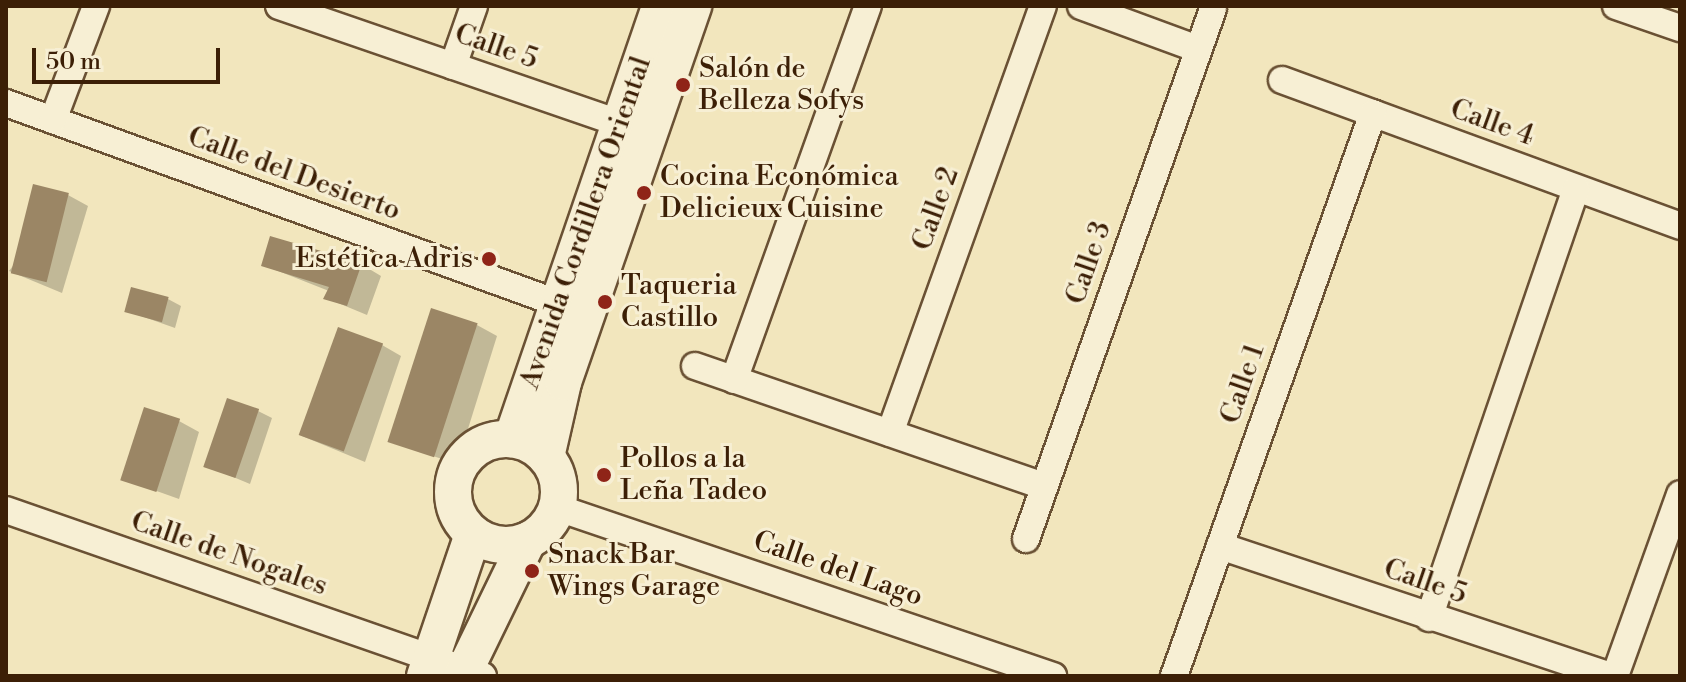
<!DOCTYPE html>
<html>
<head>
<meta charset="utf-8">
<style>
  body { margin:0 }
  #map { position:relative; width:1686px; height:682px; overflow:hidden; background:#f2e6bd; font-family:"Libre Bodoni",serif }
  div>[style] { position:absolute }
  .shadow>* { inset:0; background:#0003 }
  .building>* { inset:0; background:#9b8665; transform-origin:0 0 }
  .roads { filter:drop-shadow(2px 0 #6a5134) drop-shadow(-2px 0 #6a5134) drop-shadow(0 2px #6a5134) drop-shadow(0 -2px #6a5134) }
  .street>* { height:26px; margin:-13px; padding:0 13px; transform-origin:13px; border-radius:13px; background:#f7efd4 }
  .secondary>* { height:36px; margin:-18px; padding:0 18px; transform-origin:18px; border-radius:18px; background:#f7efd4 }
  .secondary>.ring { margin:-18px; padding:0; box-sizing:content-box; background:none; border:36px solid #f7efd4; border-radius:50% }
  .dots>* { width:22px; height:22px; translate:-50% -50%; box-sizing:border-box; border:4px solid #f7efd4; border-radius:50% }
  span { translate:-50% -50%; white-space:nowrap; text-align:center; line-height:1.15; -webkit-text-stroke:6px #f7efd4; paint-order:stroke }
  .street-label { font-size:28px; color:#3c1f06 }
  .poi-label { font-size:28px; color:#3c1f06 }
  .left { translate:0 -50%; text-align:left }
  .right { translate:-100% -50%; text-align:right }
  .frame { position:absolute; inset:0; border:8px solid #3c1f06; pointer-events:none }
  .scale { position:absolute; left:32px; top:48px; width:188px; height:36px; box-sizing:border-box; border:4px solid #3c1f06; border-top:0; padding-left:10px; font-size:24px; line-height:28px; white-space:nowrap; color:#3c1f06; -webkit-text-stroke:6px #f7efd4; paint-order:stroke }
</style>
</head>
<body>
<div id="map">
  <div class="shadow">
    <div style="clip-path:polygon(68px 195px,88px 206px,62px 293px,9px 271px)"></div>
    <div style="clip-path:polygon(361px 264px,381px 276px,367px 315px,326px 298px,329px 291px,263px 265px)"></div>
    <div style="clip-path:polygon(168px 299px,181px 306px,175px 328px,127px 311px)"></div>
    <div style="clip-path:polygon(477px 325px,497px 336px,457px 464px,391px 442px)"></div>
    <div style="clip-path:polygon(382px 345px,401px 356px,365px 462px,302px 436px)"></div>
    <div style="clip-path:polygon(258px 411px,272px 418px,250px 484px,207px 466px)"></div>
    <div style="clip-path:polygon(179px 421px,199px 432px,179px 499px,123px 479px)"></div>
  </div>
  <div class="building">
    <div style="left:33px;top:184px;width:37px;height:92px;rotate:14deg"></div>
    <div style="clip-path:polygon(270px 236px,362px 263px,347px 306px,323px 299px,329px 287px,261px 266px)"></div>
    <div style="left:131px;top:287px;width:39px;height:26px;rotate:15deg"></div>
    <div style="left:431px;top:308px;width:49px;height:141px;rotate:18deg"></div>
    <div style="left:338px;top:327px;width:48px;height:115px;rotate:20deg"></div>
    <div style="left:227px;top:398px;width:34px;height:73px;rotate:19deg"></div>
    <div style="left:144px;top:407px;width:38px;height:77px;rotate:18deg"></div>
  </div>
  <div class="roads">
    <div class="street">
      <div style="left:279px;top:6px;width:378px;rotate:19deg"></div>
      <div style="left:1081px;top:6px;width:125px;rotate:20.2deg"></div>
      <div style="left:1616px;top:6px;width:68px;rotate:19deg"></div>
      <div style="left:453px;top:66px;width:64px;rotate:-70.7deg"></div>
      <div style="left:1282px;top:80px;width:424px;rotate:20.1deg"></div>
      <div style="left:6px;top:103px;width:589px;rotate:19.94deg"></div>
      <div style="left:53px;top:120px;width:122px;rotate:-69.3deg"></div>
      <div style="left:695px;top:366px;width:369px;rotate:19deg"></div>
      <div style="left:734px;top:380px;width:397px;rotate:-70.3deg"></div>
      <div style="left:890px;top:433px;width:454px;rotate:-70.3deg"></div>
      <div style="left:558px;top:508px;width:523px;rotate:18.75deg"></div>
      <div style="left:6px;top:510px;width:505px;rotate:19.19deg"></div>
      <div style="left:1026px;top:539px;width:562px;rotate:-70.57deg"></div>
      <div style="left:1220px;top:546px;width:411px;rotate:18.4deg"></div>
      <div style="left:1429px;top:618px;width:454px;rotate:-71.1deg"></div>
      <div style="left:1174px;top:676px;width:597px;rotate:-70.53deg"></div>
      <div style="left:1615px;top:676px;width:193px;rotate:-70.3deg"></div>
    </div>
    <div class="secondary">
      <div style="left:512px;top:439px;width:458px;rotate:-71.1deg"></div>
      <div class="ring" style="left:453px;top:439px;width:70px;height:70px"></div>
      <div style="left:546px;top:457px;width:77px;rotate:-77.2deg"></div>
      <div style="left:563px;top:382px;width:398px;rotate:-70.9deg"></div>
      <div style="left:425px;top:676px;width:150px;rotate:-71.3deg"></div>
      <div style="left:462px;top:676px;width:151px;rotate:-64.1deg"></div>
    </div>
  </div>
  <div class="dots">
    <div style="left:683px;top:85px;background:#8f2418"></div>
    <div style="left:644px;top:193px;background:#8f2418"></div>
    <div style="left:489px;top:259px;background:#8f2418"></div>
    <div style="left:605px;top:302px;background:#8f2418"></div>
    <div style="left:604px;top:475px;background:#8f2418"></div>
    <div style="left:532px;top:571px;background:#8f2418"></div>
  </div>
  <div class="street-label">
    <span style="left:496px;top:47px;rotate:19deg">Calle 5</span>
    <span style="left:1492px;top:123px;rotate:20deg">Calle 4</span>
    <span style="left:294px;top:174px;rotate:20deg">Calle del Desierto</span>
    <span style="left:936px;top:209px;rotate:-70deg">Calle 2</span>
    <span style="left:586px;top:223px;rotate:-71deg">Avenida Cordillera Oriental</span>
    <span style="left:1089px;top:263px;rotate:-71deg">Calle 3</span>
    <span style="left:1243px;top:384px;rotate:-71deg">Calle 1</span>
    <span style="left:229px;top:554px;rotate:19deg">Calle de Nogales</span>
    <span style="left:838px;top:569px;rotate:19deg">Calle del Lago</span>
    <span style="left:1425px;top:582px;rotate:19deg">Calle 5</span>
  </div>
  <div class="poi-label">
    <span class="left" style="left:699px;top:85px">Salón de<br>Belleza Sofys</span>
    <span class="left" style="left:660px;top:193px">Cocina Económica<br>Delicieux Cuisine</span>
    <span class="right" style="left:473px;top:259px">Estética Adris</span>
    <span class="left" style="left:621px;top:302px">Taqueria<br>Castillo</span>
    <span class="left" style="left:620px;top:475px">Pollos a la<br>Leña Tadeo</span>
    <span class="left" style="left:548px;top:571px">Snack Bar<br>Wings Garage</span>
  </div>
  <div class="frame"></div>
  <div class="scale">50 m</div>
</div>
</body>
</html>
